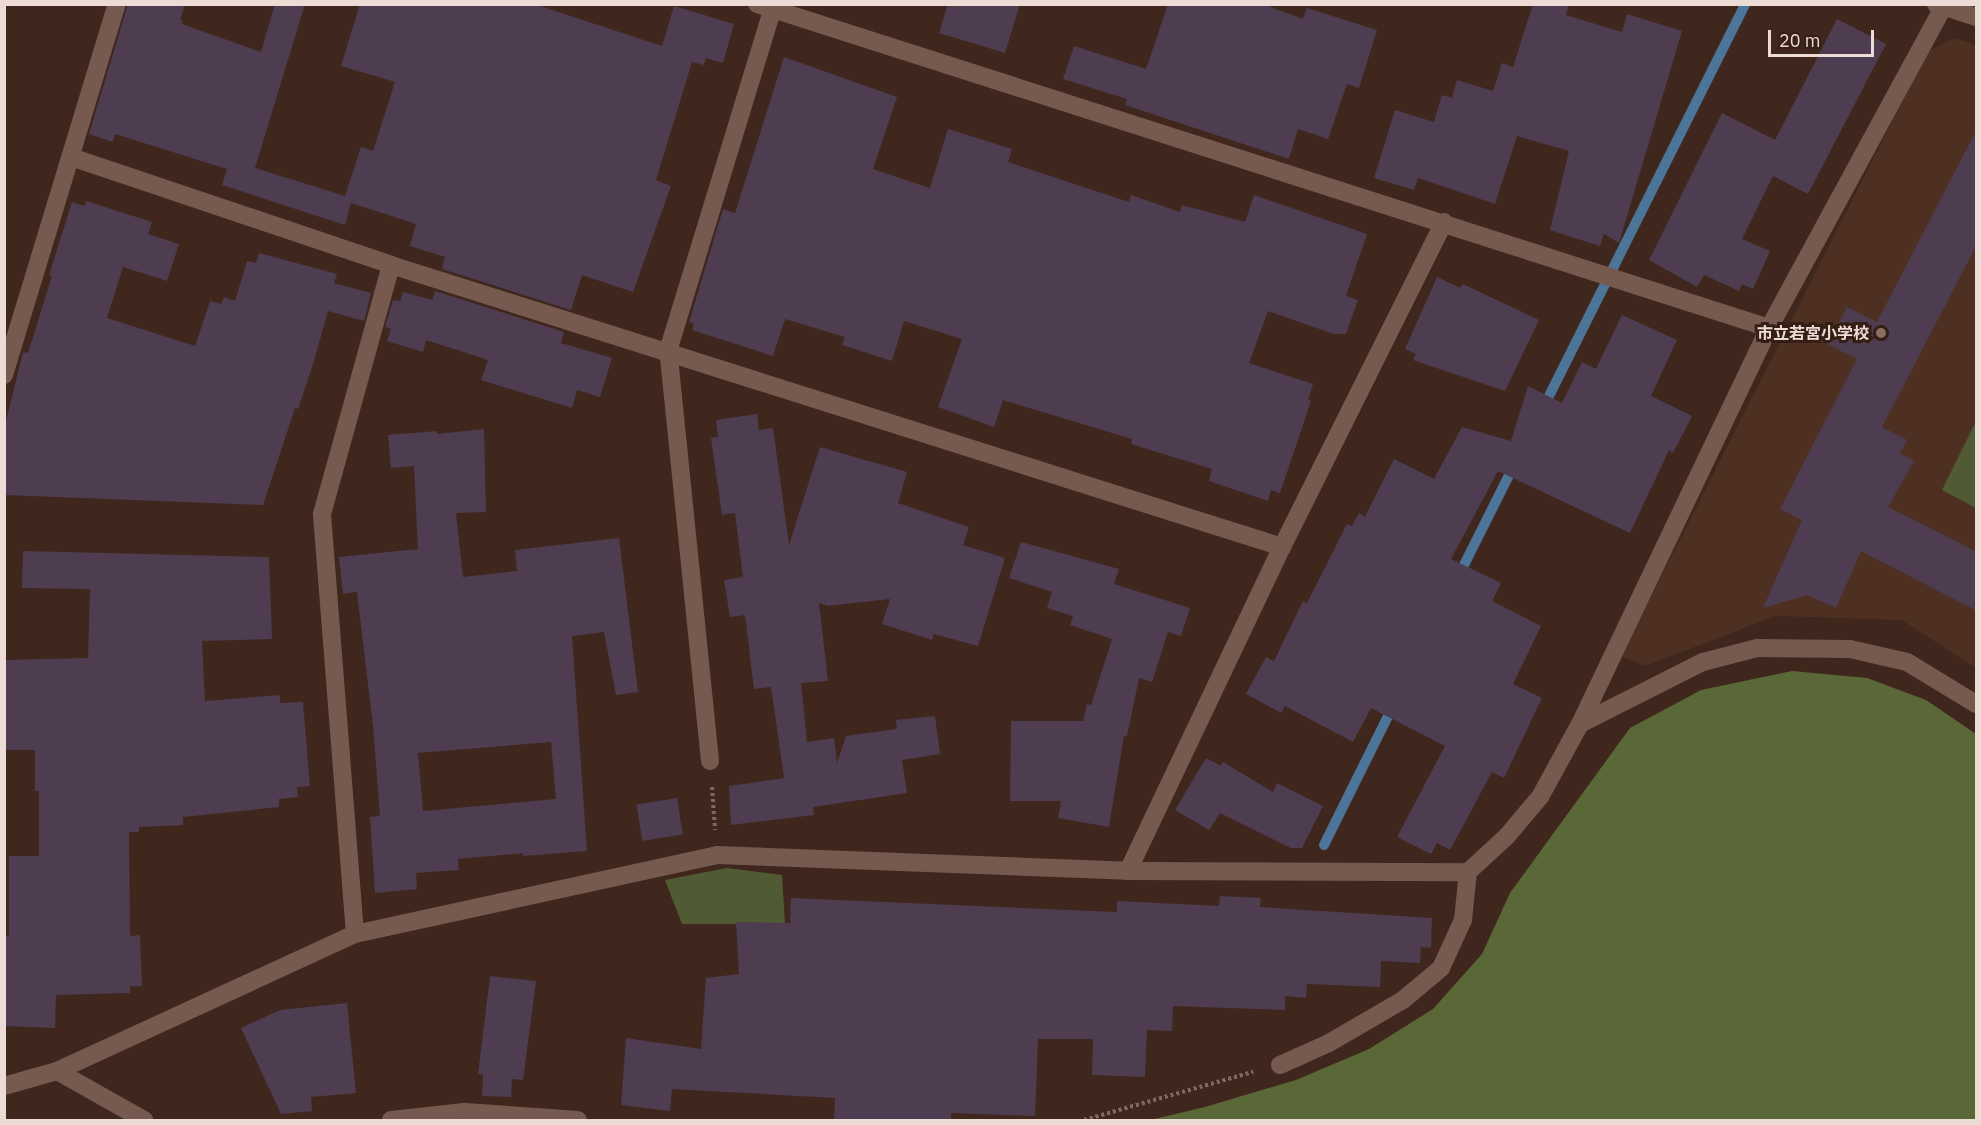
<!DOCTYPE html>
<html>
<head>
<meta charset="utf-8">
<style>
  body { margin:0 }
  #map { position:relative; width:1981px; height:1125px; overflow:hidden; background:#40271d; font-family:"IBM Plex Sans","Noto Sans JP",sans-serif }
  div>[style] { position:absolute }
  .built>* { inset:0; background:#4e3023 }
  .green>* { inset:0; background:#505b34 }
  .forest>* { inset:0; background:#5a6837 }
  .stream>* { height:10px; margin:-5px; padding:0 5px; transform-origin:5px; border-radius:5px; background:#4d759a }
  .building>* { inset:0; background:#4e3c50; transform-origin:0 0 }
  .path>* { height:4px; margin-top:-2px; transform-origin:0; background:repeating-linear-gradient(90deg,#7f6961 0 3px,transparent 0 6px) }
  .minor>* { height:18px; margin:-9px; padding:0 9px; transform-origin:9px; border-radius:9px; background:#765a4f }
  .dots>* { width:16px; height:16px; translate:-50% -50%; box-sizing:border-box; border:3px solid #351e14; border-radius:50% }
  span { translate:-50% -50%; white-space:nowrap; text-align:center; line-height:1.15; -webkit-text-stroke:6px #351e14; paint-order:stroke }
  .poi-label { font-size:16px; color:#eddcd6; font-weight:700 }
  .right { translate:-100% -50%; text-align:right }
  .frame { position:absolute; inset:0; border:6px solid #eddcd6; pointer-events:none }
  .scale { position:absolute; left:1768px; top:30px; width:106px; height:27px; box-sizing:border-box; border:3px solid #eddcd6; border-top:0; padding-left:8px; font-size:18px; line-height:21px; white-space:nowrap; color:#eddcd6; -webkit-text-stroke:4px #351e14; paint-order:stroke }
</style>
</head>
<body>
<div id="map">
  <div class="built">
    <div style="clip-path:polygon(1954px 38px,1976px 45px,1976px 668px,1902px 620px,1775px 616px,1645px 666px,1621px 656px,1928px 51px)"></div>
  </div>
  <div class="green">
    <div style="clip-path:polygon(1976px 421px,1976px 508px,1942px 490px)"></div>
    <div style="clip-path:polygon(727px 868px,782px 875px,785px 924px,682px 924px,665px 880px)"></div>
  </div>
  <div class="forest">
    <div style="clip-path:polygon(1792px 671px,1867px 678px,1926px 700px,1976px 734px,1976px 1120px,1150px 1120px,1205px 1107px,1296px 1080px,1369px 1049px,1433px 1009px,1482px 954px,1510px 893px,1630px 728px,1701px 690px)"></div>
  </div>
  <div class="stream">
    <div style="left:1543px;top:408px;width:452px;rotate:-63.4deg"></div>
    <div style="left:1458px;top:577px;width:125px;rotate:-63.4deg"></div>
    <div style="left:1324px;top:845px;width:155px;rotate:-63.6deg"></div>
  </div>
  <div class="building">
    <div style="clip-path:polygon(128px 4px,185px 4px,180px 20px,183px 21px,182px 24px,261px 52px,275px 4px,305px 4px,255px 168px,345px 196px,361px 147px,373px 151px,395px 82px,341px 66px,360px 4px,534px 4px,662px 46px,674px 6px,734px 24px,723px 63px,706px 58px,704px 65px,692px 62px,656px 180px,671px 186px,633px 292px,582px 275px,571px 310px,442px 269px,445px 257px,410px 246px,416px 224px,351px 203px,345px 225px,222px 185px,227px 169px,115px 134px,113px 142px,89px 134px)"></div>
    <div style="clip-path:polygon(948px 4px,1020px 4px,1005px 53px,939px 33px)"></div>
    <div style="clip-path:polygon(1168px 4px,1263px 4px,1303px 19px,1307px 8px,1377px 30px,1359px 88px,1347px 84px,1328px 139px,1298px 129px,1289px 159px,1125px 105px,1127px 99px,1063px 79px,1074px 46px,1146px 69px)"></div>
    <div style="clip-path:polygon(1533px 4px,1569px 4px,1566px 15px,1622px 32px,1627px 14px,1682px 31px,1619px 243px,1604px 234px,1600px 246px,1550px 230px,1569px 151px,1517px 136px,1495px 204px,1418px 178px,1414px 190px,1374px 178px,1395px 110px,1434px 122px,1442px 95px,1452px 98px,1457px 80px,1493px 91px,1502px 63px,1513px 67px)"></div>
    <div style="clip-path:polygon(1837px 19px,1886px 44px,1808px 194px,1773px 176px,1742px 239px,1770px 251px,1753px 289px,1742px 284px,1739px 291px,1704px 275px,1697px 287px,1649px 260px,1722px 113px,1775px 140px)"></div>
    <div style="clip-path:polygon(784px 57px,897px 97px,873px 169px,930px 188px,948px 129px,1012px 149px,1008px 162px,1129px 202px,1131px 195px,1180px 212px,1182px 205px,1245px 222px,1254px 195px,1367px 234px,1346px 296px,1358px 300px,1346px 334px,1334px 334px,1268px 311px,1249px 363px,1313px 384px,1308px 400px,1311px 401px,1280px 493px,1271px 490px,1268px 501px,1209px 481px,1212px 469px,1131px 444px,1132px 439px,1003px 400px,994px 427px,938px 407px,962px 339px,904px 321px,892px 361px,842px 345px,845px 337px,785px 319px,773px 356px,692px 330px,694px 324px,689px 322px,723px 209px,735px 213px)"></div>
    <div style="clip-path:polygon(1977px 129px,1977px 244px,1882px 427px,1907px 440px,1900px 453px,1914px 461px,1888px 507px,1977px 552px,1977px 611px,1861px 551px,1836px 608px,1807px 595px,1763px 608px,1802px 520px,1780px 509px,1857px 359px,1827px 344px,1847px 307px,1877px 322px)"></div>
    <div style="clip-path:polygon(86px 201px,152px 222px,148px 234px,179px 244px,167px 281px,123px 267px,107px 318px,195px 346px,210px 301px,221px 304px,224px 297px,235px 301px,247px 261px,256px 263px,259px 253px,337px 274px,334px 283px,371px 293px,364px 321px,328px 311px,314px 361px,298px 409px,295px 408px,263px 505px,4px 495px,4px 429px,23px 352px,28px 353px,52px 276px,49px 275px,72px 202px,84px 206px)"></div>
    <div style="clip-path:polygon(1437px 277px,1460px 288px,1463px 284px,1539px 320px,1505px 391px,1413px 360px,1416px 354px,1405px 349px)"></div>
    <div style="clip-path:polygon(435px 291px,564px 332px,561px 343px,612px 358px,600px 397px,577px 390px,572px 408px,481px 380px,488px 360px,426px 340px,423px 352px,387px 341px,391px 329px,385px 327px,393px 300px,400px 301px,403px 292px,432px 300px)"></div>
    <div style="clip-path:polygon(1622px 315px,1677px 340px,1651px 396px,1692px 416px,1673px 453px,1669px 450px,1630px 533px,1498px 471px,1451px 559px,1501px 583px,1492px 601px,1541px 626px,1513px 684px,1542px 698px,1504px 778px,1492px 772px,1450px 850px,1437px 843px,1431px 854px,1397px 837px,1445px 746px,1371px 708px,1353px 742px,1285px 706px,1281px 713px,1246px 694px,1266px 657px,1274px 661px,1303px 601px,1307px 603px,1347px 524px,1352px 526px,1359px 513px,1365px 517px,1394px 459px,1434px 479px,1462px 427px,1511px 441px,1528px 386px,1562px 403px,1582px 362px,1596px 369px)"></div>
    <div style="clip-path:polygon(757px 414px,759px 430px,773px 428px,789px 545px,820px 447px,907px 472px,898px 503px,969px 527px,963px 545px,1005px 558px,978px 646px,934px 634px,932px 640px,882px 624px,890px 599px,828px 606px,819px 603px,828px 681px,801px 683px,807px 742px,834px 738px,837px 763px,846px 736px,897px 729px,896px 720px,935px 716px,940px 754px,902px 760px,907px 793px,813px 807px,814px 815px,731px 825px,729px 786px,784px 778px,771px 687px,754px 689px,745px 615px,730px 617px,724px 580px,743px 577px,735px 513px,722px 515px,711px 438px,718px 437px,716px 420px)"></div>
    <div style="clip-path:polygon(evenodd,484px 429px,486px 512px,456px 513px,463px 577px,517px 571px,515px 550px,619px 538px,638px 692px,616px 695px,604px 632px,572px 636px,587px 851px,523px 856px,523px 853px,458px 859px,459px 870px,416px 873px,417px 889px,375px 893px,370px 817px,380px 816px,373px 726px,357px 592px,343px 594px,339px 557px,418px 549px,414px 466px,391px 468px,388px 435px,437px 431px,437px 434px,484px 429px,551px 742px,556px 799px,423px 811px,418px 753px,551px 742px)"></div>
    <div style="clip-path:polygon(1021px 542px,1119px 569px,1114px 584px,1190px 608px,1181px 636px,1168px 632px,1152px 682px,1139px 678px,1127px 736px,1124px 736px,1109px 827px,1058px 818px,1061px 801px,1010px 801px,1011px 721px,1083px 721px,1087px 704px,1091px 705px,1112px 639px,1070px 625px,1073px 616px,1047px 608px,1052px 592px,1009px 578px)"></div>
    <div style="clip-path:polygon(23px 551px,269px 557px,272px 639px,202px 641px,205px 701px,280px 695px,280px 703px,303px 702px,310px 786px,297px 787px,298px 797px,279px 799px,279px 807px,183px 817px,183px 825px,139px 827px,139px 832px,129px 832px,130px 936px,140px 935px,142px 986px,130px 986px,130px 993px,56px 995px,55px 1028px,4px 1026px,4px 936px,9px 936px,9px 856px,39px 856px,39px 791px,35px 791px,35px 750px,4px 750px,4px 660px,88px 658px,90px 589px,22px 588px)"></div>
    <div style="clip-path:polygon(1206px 758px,1221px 766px,1223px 762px,1273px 792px,1277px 783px,1323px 806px,1302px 848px,1291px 848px,1220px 813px,1209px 830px,1175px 810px)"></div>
    <div style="left:677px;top:798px;width:37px;height:41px;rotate:81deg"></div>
    <div style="clip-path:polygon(1220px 896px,1261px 898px,1260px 907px,1432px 918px,1431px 948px,1421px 947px,1420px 963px,1381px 961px,1380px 987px,1307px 984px,1306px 998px,1285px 996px,1285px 1010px,1173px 1006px,1172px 1031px,1147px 1030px,1145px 1077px,1092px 1075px,1093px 1039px,1038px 1039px,1035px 1116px,951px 1113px,951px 1120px,834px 1120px,835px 1098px,672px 1089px,670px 1111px,621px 1105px,626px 1038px,701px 1049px,706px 978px,739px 974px,736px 922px,790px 923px,791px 898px,1117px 912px,1117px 901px,1219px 906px)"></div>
    <div style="clip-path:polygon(490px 976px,536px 981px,523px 1080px,512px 1079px,511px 1097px,482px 1096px,483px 1075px,478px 1074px)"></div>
    <div style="clip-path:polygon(347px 1003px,356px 1093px,311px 1097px,312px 1111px,281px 1114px,241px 1028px,280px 1010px)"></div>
  </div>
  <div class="path">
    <div style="left:712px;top:787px;width:43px;rotate:86deg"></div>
    <div style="left:1084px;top:1120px;width:176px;rotate:-15.9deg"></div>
  </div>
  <div class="minor">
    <div style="left:757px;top:4px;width:1063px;rotate:17.75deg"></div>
    <div style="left:1936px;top:4px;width:42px;rotate:18deg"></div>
    <div style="left:71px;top:157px;width:338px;rotate:18.6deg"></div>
    <div style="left:391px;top:265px;width:935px;rotate:17.56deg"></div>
    <div style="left:4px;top:375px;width:388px;rotate:-73.1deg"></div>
    <div style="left:1580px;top:724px;width:138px;rotate:-26.8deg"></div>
    <div style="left:1703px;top:662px;width:56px;rotate:-14.5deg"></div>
    <div style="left:1757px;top:648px;width:93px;rotate:0.6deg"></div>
    <div style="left:1850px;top:649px;width:58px;rotate:12.8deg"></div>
    <div style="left:1907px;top:662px;width:81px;rotate:31.3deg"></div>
    <div style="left:710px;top:761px;width:412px;rotate:-95.8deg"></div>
    <div style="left:668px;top:351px;width:363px;rotate:-73deg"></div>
    <div style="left:1128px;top:871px;width:359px;rotate:-64.6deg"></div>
    <div style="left:1282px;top:547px;width:363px;rotate:-63.5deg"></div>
    <div style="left:355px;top:934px;width:421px;rotate:-94.5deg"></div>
    <div style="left:322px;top:514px;width:258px;rotate:-74.5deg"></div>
    <div style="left:1280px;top:1065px;width:54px;rotate:-24.2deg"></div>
    <div style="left:1329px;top:1043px;width:86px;rotate:-30.2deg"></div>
    <div style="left:1403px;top:1000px;width:50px;rotate:-40.1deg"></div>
    <div style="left:1441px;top:968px;width:53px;rotate:-65.4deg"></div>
    <div style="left:1463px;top:920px;width:48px;rotate:-84.1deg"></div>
    <div style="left:57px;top:1071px;width:100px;rotate:29.4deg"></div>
    <div style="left:4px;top:1086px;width:55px;rotate:-15.8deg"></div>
    <div style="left:57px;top:1071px;width:328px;rotate:-24.7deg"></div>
    <div style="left:355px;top:934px;width:371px;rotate:-12.3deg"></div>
    <div style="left:717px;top:855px;width:411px;rotate:2.2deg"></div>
    <div style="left:1128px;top:871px;width:340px;rotate:0.2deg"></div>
    <div style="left:1468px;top:872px;width:53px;rotate:-42.7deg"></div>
    <div style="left:1507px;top:836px;width:51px;rotate:-49.8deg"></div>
    <div style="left:1540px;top:797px;width:83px;rotate:-61.3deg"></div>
    <div style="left:1580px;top:724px;width:439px;rotate:-64.5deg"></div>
    <div style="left:1769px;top:328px;width:365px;rotate:-61.5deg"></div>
    <div style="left:391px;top:1120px;width:74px;rotate:-6.2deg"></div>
    <div style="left:465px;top:1112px;width:113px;rotate:4deg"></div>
  </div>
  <div class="dots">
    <div style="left:1881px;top:333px;background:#8d6e63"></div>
  </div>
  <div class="poi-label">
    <span class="right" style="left:1869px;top:333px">市立若宮小学校</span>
  </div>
  <div class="frame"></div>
  <div class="scale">20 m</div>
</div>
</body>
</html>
